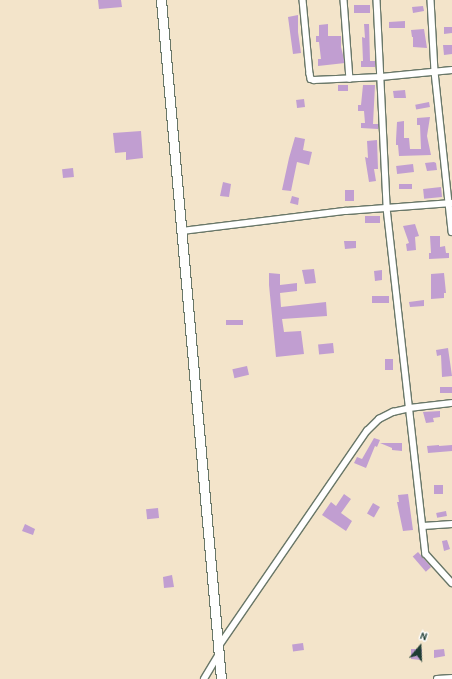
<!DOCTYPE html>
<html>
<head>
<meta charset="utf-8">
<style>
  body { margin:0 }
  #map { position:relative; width:452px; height:679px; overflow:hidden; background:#f3e4ca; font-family:"Patrick Hand",sans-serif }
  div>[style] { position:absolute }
  .building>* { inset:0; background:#c19ed1; transform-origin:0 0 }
  .roads { filter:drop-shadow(1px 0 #697768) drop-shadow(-1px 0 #697768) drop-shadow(0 1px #697768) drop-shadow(0 -1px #697768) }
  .minor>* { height:5.5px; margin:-2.75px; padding:0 2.75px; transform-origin:2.75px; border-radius:2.75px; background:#fff }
  .primary>* { height:9px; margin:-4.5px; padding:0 4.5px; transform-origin:4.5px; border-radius:4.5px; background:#fff }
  span { translate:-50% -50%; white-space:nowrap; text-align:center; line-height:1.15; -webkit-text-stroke:4px #fff; paint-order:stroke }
  .north { position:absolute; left:400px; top:627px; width:40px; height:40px; -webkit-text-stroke:3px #fff; paint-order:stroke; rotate:19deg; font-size:11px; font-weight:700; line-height:16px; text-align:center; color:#1f3d34 }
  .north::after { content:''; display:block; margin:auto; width:14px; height:18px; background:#1f3d34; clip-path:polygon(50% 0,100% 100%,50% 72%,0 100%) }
</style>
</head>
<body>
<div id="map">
  <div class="building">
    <div style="clip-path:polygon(98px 0,121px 0,122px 7px,99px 9px)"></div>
    <div style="left:354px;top:5px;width:16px;height:8px"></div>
    <div style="clip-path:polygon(423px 6px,424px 11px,413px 13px,412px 7px)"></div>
    <div style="clip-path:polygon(298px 15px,298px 32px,301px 53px,293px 54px,288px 17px)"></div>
    <div style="clip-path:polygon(405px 21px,405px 28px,389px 28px,389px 22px)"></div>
    <div style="clip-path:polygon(328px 24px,328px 36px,341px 36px,341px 47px,345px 63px,318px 66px,318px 59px,321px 59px,319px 42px,316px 42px,316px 36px,319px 36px,319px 25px)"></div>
    <div style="clip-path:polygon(364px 24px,369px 24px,370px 61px,375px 61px,375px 67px,361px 67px,361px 61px,363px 61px,362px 37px,365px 38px)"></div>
    <div style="clip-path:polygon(444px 27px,452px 27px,452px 33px,444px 34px)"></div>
    <div style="clip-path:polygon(424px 29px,427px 48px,413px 47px,413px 37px,412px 37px,411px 30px)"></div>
    <div style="clip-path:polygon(443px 45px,452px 45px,452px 54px,444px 55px)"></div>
    <div style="left:348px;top:85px;width:6px;height:10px;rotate:90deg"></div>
    <div style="clip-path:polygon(363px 85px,375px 85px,373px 124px,379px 124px,378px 129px,361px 128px,361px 123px,365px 123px,364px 111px,358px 111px,358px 105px,361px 105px)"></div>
    <div style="clip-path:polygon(405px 90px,406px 98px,394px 98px,393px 91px)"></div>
    <div style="left:304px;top:99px;width:8px;height:8px;rotate:83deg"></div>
    <div style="left:429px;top:102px;width:5px;height:14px;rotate:79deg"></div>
    <div style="clip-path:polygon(430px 117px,427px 136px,431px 155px,399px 156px,398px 145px,396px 145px,396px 140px,397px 122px,404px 121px,404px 138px,409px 138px,410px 149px,421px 149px,420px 125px,417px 125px,417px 118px)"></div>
    <div style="clip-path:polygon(141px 131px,143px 158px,126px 160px,126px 152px,115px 153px,113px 133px)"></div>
    <div style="clip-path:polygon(295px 137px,305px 139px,303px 150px,312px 152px,309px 165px,297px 162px,291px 191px,282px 190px,289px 158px)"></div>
    <div style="clip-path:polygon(377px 140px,378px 169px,374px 169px,376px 181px,369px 182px,365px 157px,368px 158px,367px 141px)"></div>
    <div style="clip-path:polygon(434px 162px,436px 163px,437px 170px,427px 171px,425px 163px)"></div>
    <div style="left:413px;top:164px;width:8px;height:17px;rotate:83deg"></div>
    <div style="left:73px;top:168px;width:9px;height:11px;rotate:84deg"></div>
    <div style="clip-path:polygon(223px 182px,231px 184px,229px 197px,220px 196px)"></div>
    <div style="left:412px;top:184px;width:5px;height:13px;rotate:90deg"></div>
    <div style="left:441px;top:187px;width:10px;height:18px;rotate:84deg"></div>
    <div style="left:345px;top:190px;width:9px;height:11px"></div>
    <div style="clip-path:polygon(292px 196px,299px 198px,298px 205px,290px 203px)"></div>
    <div style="left:380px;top:216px;width:7px;height:15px;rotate:90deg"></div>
    <div style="clip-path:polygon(415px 224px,419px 236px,415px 237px,416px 250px,407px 251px,406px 244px,409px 243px,403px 226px)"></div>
    <div style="clip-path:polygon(430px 236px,440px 236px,440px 247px,445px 246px,446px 253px,449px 253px,449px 258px,429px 259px,429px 253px,431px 253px)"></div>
    <div style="clip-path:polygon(344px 241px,356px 241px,356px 248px,345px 249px)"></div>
    <div style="clip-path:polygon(314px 269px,316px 283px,305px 284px,302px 270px)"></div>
    <div style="clip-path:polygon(382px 270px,382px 280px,375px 281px,374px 271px)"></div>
    <div style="clip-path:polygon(269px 273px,280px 274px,280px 285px,297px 283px,297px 291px,280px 293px,281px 307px,326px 302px,327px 316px,282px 319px,284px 332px,301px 331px,304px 354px,276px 357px,269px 285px)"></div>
    <div style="clip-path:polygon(444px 273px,446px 293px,444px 293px,444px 298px,431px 299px,431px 274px)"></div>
    <div style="left:389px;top:296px;width:7px;height:17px;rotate:90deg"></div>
    <div style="clip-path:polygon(424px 300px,424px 306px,410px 307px,409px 302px)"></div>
    <div style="left:243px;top:320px;width:5px;height:17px;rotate:90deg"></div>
    <div style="left:333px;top:343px;width:10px;height:15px;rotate:84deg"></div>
    <div style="clip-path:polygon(448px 348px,452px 376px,442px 377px,441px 355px,437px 356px,436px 350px)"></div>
    <div style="left:385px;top:359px;width:8px;height:11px"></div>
    <div style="left:247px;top:366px;width:9px;height:15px;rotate:77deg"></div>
    <div style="left:452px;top:387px;width:6px;height:12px;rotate:90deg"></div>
    <div style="clip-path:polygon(440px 411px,440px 417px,433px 418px,434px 422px,426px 423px,423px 412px)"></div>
    <div style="clip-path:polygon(374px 438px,380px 440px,377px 447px,375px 446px,366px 468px,354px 463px,357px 457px,362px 459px)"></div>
    <div style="clip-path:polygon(380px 443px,402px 443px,402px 451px,392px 450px,392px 448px)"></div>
    <div style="clip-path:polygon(439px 445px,439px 446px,452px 445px,452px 451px,428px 453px,427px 446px)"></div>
    <div style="left:434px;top:485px;width:9px;height:9px"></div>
    <div style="clip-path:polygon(344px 494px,351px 499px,341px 513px,352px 521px,346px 531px,322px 515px,331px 502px,336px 506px)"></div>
    <div style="clip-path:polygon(408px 494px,413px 530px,403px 531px,397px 502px,399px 502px,398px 495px)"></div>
    <div style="left:373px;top:503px;width:8px;height:12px;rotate:30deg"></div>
    <div style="left:158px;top:508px;width:10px;height:12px;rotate:84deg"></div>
    <div style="left:446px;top:511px;width:5px;height:10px;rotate:79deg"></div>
    <div style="clip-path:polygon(25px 524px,35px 529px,33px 535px,22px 531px)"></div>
    <div style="clip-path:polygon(447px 540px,450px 549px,444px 551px,442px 541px)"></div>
    <div style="left:418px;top:552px;width:20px;height:7px;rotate:49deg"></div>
    <div style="clip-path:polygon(172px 575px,174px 587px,164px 588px,163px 577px)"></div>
    <div style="left:303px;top:643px;width:7px;height:11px;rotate:82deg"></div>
    <div style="clip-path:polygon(411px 649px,422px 649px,421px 660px,411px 659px)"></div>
    <div style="clip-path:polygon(444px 649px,445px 656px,434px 658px,434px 650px)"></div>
  </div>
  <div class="roads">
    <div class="minor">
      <div style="left:303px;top:0;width:74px;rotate:84.6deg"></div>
      <div style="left:310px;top:74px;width:5px;rotate:79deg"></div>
      <div style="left:311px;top:79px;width:3px;rotate:18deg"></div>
      <div style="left:314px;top:80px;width:67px;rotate:-2.6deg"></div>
      <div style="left:381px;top:77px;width:71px;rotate:-5.6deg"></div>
      <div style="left:344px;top:0;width:79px;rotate:85.7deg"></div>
      <div style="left:377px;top:0;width:208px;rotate:87.2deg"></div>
      <div style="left:387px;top:208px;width:348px;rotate:83.6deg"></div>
      <div style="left:426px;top:554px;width:39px;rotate:48deg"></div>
      <div style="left:431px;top:0;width:72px;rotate:86.8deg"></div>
      <div style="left:435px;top:72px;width:161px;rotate:83.9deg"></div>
      <div style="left:182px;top:231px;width:165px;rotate:-7deg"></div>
      <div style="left:346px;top:211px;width:106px;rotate:-4.3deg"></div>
      <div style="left:423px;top:526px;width:29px;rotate:-4deg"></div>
      <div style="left:219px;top:646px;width:261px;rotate:-55.5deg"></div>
      <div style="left:367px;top:431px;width:17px;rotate:-45deg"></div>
      <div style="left:379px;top:419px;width:16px;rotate:-27deg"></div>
      <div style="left:393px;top:412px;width:17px;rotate:-13deg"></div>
      <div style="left:410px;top:408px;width:42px;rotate:-6.8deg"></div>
      <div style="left:204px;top:679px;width:27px;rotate:-59deg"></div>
      <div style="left:437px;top:679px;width:15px;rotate:-4deg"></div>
    </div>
    <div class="primary">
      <div style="left:161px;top:0;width:682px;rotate:84.95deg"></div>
    </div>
  </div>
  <div class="north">N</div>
</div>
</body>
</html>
